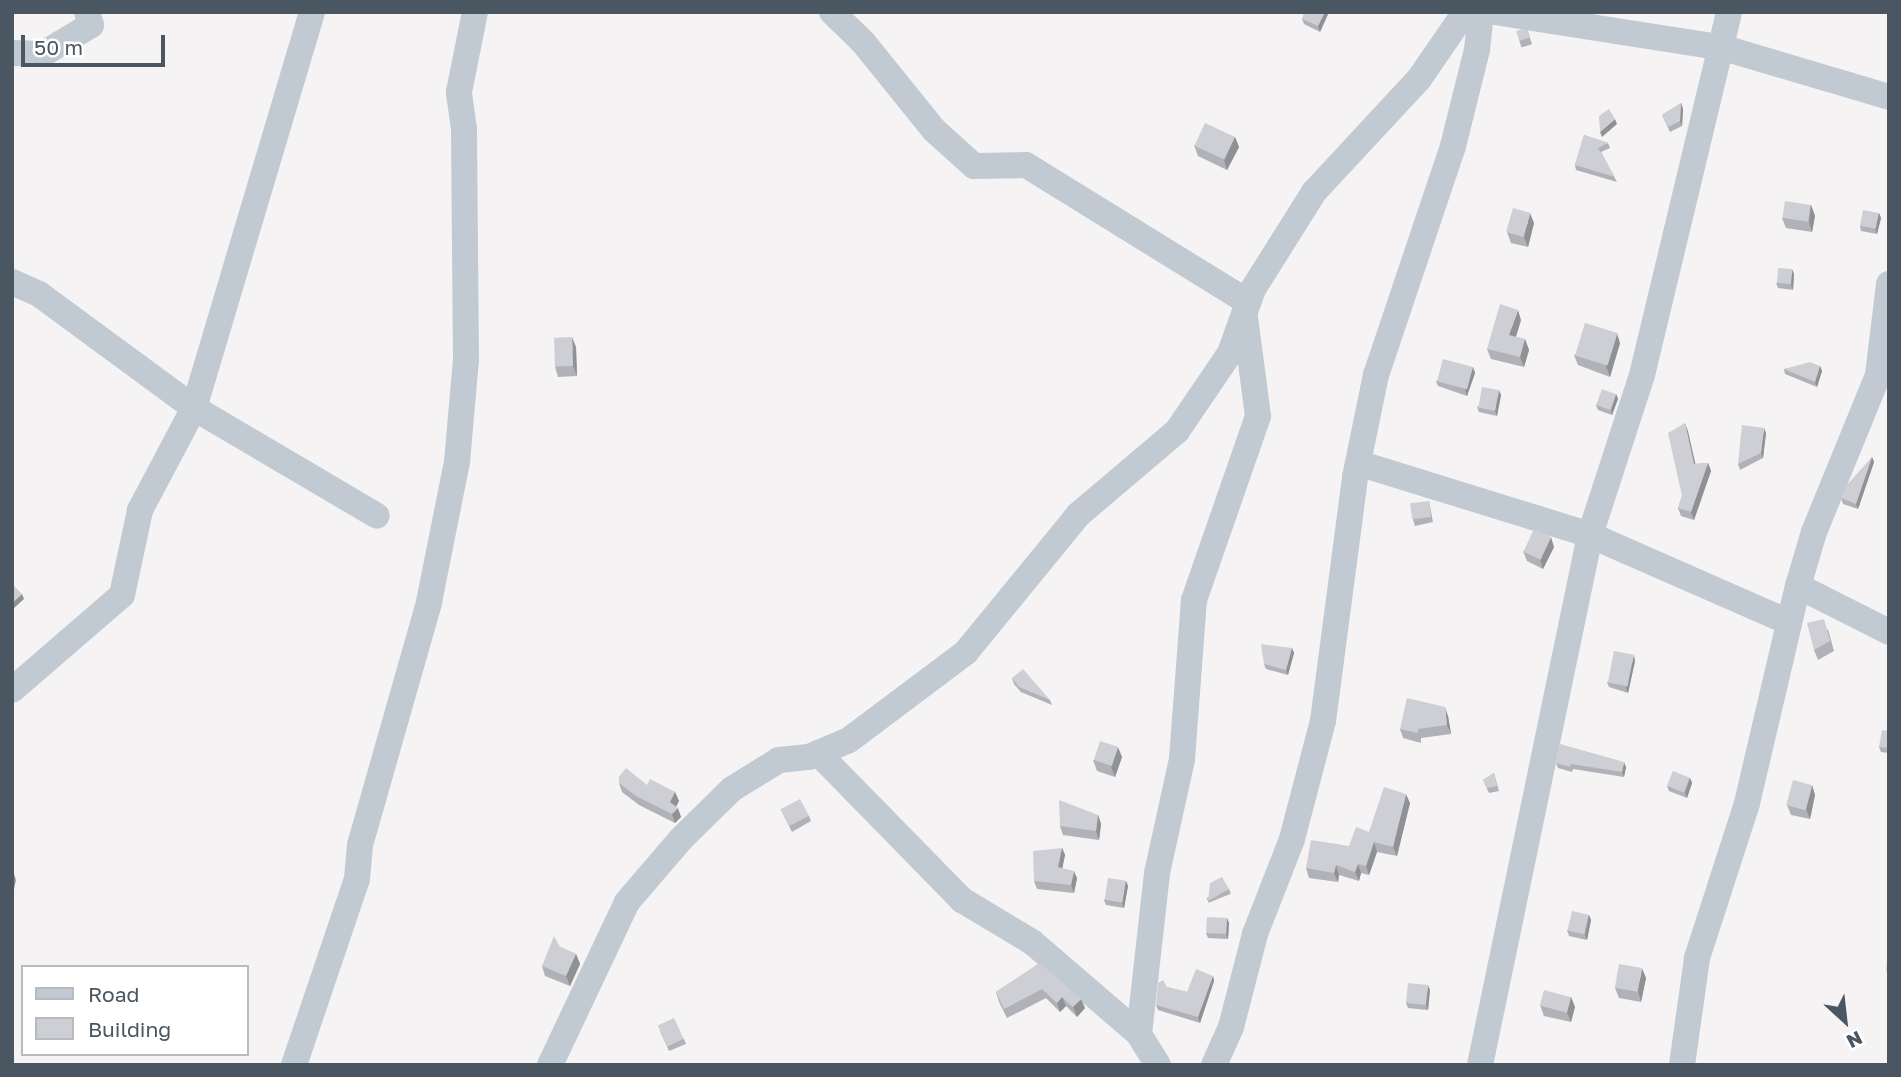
<!DOCTYPE html>
<html>
<head>
<meta charset="utf-8">
<style>
  body { margin:0 }
  #map { position:relative; width:1901px; height:1077px; overflow:hidden; background:#f5f3f3; font-family:"Golos Text",sans-serif }
  div>[style] { position:absolute }
  .minor>* { height:26px; margin:-13px; padding:0 13px; transform-origin:13px; border-radius:13px; background:#c1cad2 }
  .wall>* { inset:0; background:#b0b2b7; transform-origin:0 0 }
  .shaded-wall>* { inset:0; background:#909195 }
  .building>* { inset:0; background:#cdcfd5; transform-origin:0 0 }
  span { translate:-50% -50%; white-space:nowrap; text-align:center; line-height:1.15; -webkit-text-stroke:7px #fff; paint-order:stroke }
  .frame { position:absolute; inset:0; border:14px solid #4a5661; pointer-events:none }
  .legend { position:absolute; left:21px; top:965px; width:228px; height:91px; box-sizing:border-box; background:#fff; border:2px solid #b7bbc0; margin:0; padding:9px 12px; list-style:none; font-size:21px; color:#4a5661 }
  .legend li { display:flex; align-items:center; gap:14px; height:35px }
  .legend b { width:35px; border:2px solid #b7bbc0 }
  .north { position:absolute; left:1810px; top:986px; width:70px; height:70px; -webkit-text-stroke:5px #fff; paint-order:stroke; rotate:153deg; font-size:19px; font-weight:700; line-height:28px; text-align:center; color:#4a5661 }
  .north::after { content:''; display:block; margin:auto; width:24px; height:32px; background:#4a5661; clip-path:polygon(50% 0,100% 100%,50% 72%,0 100%) }
  .scale { position:absolute; left:21px; top:35px; width:144px; height:32px; box-sizing:border-box; border:4px solid #4a5661; border-top:0; padding-left:9px; font-size:21px; line-height:24px; white-space:nowrap; color:#4a5661; -webkit-text-stroke:5px #fff; paint-order:stroke }
</style>
</head>
<body>
<div id="map">
  <div class="minor">
    <div style="left:832px;top:12px;width:43px;rotate:44.1deg"></div>
    <div style="left:863px;top:42px;width:113px;rotate:51.1deg"></div>
    <div style="left:934px;top:130px;width:54px;rotate:42deg"></div>
    <div style="left:974px;top:166px;width:52px;rotate:-1.1deg"></div>
    <div style="left:1026px;top:165px;width:261px;rotate:31.7deg"></div>
    <div style="left:1495px;top:12px;width:232px;rotate:8.9deg"></div>
    <div style="left:1724px;top:48px;width:172px;rotate:16.5deg"></div>
    <div style="left:12px;top:53px;width:31px;rotate:2deg"></div>
    <div style="left:43px;top:54px;width:56px;rotate:-31.1deg"></div>
    <div style="left:91px;top:25px;width:14px;rotate:-107deg"></div>
    <div style="left:12px;top:282px;width:30px;rotate:24deg"></div>
    <div style="left:39px;top:294px;width:192px;rotate:36.3deg"></div>
    <div style="left:194px;top:408px;width:212px;rotate:30.5deg"></div>
    <div style="left:1358px;top:463px;width:243px;rotate:17.2deg"></div>
    <div style="left:1590px;top:535px;width:214px;rotate:23.7deg"></div>
    <div style="left:1798px;top:586px;width:56px;rotate:-73.5deg"></div>
    <div style="left:1814px;top:532px;width:170px;rotate:-67.8deg"></div>
    <div style="left:1878px;top:375px;width:92px;rotate:-83.1deg"></div>
    <div style="left:12px;top:690px;width:145px;rotate:-40.8deg"></div>
    <div style="left:122px;top:595px;width:87px;rotate:-78deg"></div>
    <div style="left:140px;top:510px;width:115px;rotate:-62.1deg"></div>
    <div style="left:194px;top:408px;width:413px;rotate:-73.4deg"></div>
    <div style="left:818px;top:753px;width:206px;rotate:45.6deg"></div>
    <div style="left:962px;top:900px;width:82px;rotate:31deg"></div>
    <div style="left:1032px;top:942px;width:141px;rotate:40.7deg"></div>
    <div style="left:294px;top:1065px;width:196px;rotate:-71.3deg"></div>
    <div style="left:357px;top:879px;width:34px;rotate:-85deg"></div>
    <div style="left:360px;top:845px;width:253px;rotate:-74.1deg"></div>
    <div style="left:429px;top:602px;width:143px;rotate:-78.7deg"></div>
    <div style="left:457px;top:462px;width:102px;rotate:-85deg"></div>
    <div style="left:466px;top:360px;width:231px;rotate:-90.5deg"></div>
    <div style="left:464px;top:129px;width:37px;rotate:-98deg"></div>
    <div style="left:459px;top:92px;width:82px;rotate:-78.7deg"></div>
    <div style="left:550px;top:1065px;width:180px;rotate:-64.7deg"></div>
    <div style="left:627px;top:902px;width:83px;rotate:-49.4deg"></div>
    <div style="left:681px;top:839px;width:71px;rotate:-44.4deg"></div>
    <div style="left:732px;top:789px;width:55px;rotate:-31.7deg"></div>
    <div style="left:779px;top:760px;width:30px;rotate:-6deg"></div>
    <div style="left:809px;top:757px;width:43px;rotate:-23deg"></div>
    <div style="left:849px;top:740px;width:146px;rotate:-36.9deg"></div>
    <div style="left:966px;top:652px;width:177px;rotate:-50.7deg"></div>
    <div style="left:1078px;top:515px;width:130px;rotate:-40.3deg"></div>
    <div style="left:1177px;top:431px;width:94px;rotate:-55.8deg"></div>
    <div style="left:1230px;top:353px;width:68px;rotate:-70.2deg"></div>
    <div style="left:1253px;top:289px;width:115px;rotate:-57.8deg"></div>
    <div style="left:1314px;top:192px;width:154px;rotate:-47.1deg"></div>
    <div style="left:1419px;top:79px;width:81px;rotate:-55.5deg"></div>
    <div style="left:1158px;top:1065px;width:36px;rotate:-122deg"></div>
    <div style="left:1139px;top:1034px;width:162px;rotate:-83.6deg"></div>
    <div style="left:1157px;top:873px;width:117px;rotate:-77.6deg"></div>
    <div style="left:1182px;top:759px;width:159px;rotate:-85.7deg"></div>
    <div style="left:1194px;top:600px;width:195px;rotate:-70.8deg"></div>
    <div style="left:1258px;top:416px;width:100px;rotate:-97.5deg"></div>
    <div style="left:1214px;top:1065px;width:42px;rotate:-65.9deg"></div>
    <div style="left:1231px;top:1027px;width:96px;rotate:-75.5deg"></div>
    <div style="left:1255px;top:934px;width:102px;rotate:-68.7deg"></div>
    <div style="left:1292px;top:839px;width:122px;rotate:-75.3deg"></div>
    <div style="left:1323px;top:721px;width:246px;rotate:-82.5deg"></div>
    <div style="left:1355px;top:477px;width:104px;rotate:-78.4deg"></div>
    <div style="left:1376px;top:375px;width:242px;rotate:-71.4deg"></div>
    <div style="left:1453px;top:146px;width:99px;rotate:-76deg"></div>
    <div style="left:1477px;top:50px;width:38px;rotate:-84deg"></div>
    <div style="left:1480px;top:1065px;width:541px;rotate:-78.27deg"></div>
    <div style="left:1590px;top:535px;width:168px;rotate:-72deg"></div>
    <div style="left:1642px;top:375px;width:373px;rotate:-76.5deg"></div>
    <div style="left:1682px;top:1065px;width:108px;rotate:-82deg"></div>
    <div style="left:1697px;top:958px;width:163px;rotate:-72.1deg"></div>
    <div style="left:1747px;top:803px;width:223px;rotate:-76.8deg"></div>
    <div style="left:1798px;top:586px;width:102px;rotate:26.8deg"></div>
  </div>
  <div class="wall">
    <div style="clip-path:polygon(1305px 12px,1329px 12px,1320px 32px,1304px 24px,1302px 19px)"></div>
    <div style="left:1527px;top:28px;width:17px;height:11px;rotate:73deg"></div>
    <div style="clip-path:polygon(1681px 103px,1683px 109px,1682px 126px,1670px 132px,1662px 115px)"></div>
    <div style="clip-path:polygon(1584px 135px,1608px 143px,1610px 148px,1601px 152px,1617px 182px,1576px 170px,1575px 165px)"></div>
    <div style="clip-path:polygon(1235px 137px,1239px 147px,1227px 170px,1198px 156px,1194px 145px)"></div>
    <div style="clip-path:polygon(1811px 205px,1815px 216px,1812px 232px,1786px 228px,1782px 218px)"></div>
    <div style="clip-path:polygon(1879px 213px,1881px 218px,1877px 234px,1861px 231px,1860px 226px)"></div>
    <div style="clip-path:polygon(1534px 223px,1528px 247px,1511px 243px,1507px 232px)"></div>
    <div style="clip-path:polygon(1794px 274px,1793px 290px,1778px 288px,1776px 283px)"></div>
    <div style="clip-path:polygon(1521px 320px,1516px 337px,1525px 339px,1529px 350px,1524px 367px,1491px 359px,1487px 349px)"></div>
    <div style="clip-path:polygon(1620px 343px,1610px 377px,1578px 365px,1574px 355px)"></div>
    <div style="clip-path:polygon(576px 347px,577px 376px,558px 377px,555px 367px)"></div>
    <div style="clip-path:polygon(1820px 366px,1822px 371px,1817px 387px,1785px 374px,1784px 369px)"></div>
    <div style="clip-path:polygon(1473px 367px,1475px 373px,1467px 396px,1438px 386px,1436px 381px)"></div>
    <div style="clip-path:polygon(1616px 394px,1618px 399px,1612px 415px,1598px 410px,1596px 405px)"></div>
    <div style="clip-path:polygon(1501px 395px,1497px 416px,1479px 412px,1477px 407px)"></div>
    <div style="clip-path:polygon(1685px 423px,1695px 464px,1708px 463px,1711px 471px,1694px 520px,1681px 516px,1678px 508px,1682px 496px)"></div>
    <div style="clip-path:polygon(1766px 433px,1763px 458px,1740px 470px,1738px 464px)"></div>
    <div style="clip-path:polygon(1872px 457px,1874px 462px,1858px 509px,1843px 504px,1841px 498px)"></div>
    <div style="clip-path:polygon(1429px 501px,1433px 522px,1415px 526px,1413px 520px)"></div>
    <div style="clip-path:polygon(1554px 547px,1543px 569px,1527px 561px,1523px 551px)"></div>
    <div style="clip-path:polygon(1828px 629px,1834px 651px,1818px 660px,1814px 650px)"></div>
    <div style="clip-path:polygon(1292px 648px,1294px 653px,1288px 675px,1266px 669px,1264px 664px)"></div>
    <div style="clip-path:polygon(1635px 661px,1628px 693px,1609px 687px,1607px 682px)"></div>
    <div style="clip-path:polygon(1012px 678px,1050px 700px,1052px 705px,1021px 692px,1014px 684px)"></div>
    <div style="clip-path:polygon(1448px 716px,1451px 734px,1421px 738px,1421px 743px,1403px 738px,1400px 729px)"></div>
    <div style="clip-path:polygon(1889px 731px,1889px 753px,1881px 752px,1879px 747px)"></div>
    <div style="clip-path:polygon(1122px 757px,1115px 777px,1097px 771px,1093px 760px)"></div>
    <div style="clip-path:polygon(1556px 763px,1626px 767px,1624px 777px,1573px 769px,1572px 772px,1558px 768px)"></div>
    <div style="clip-path:polygon(1494px 773px,1499px 791px,1489px 793px,1483px 780px)"></div>
    <div style="clip-path:polygon(1690px 778px,1692px 783px,1687px 798px,1669px 791px,1667px 786px)"></div>
    <div style="clip-path:polygon(619px 783px,647px 785px,675px 792px,679px 801px,676px 807px,681px 817px,675px 823px,639px 805px,622px 792px)"></div>
    <div style="clip-path:polygon(1812px 785px,1815px 795px,1810px 819px,1791px 815px,1787px 805px)"></div>
    <div style="clip-path:polygon(1410px 803px,1397px 856px,1377px 852px,1369px 875px,1361px 873px,1359px 881px,1339px 875px,1338px 882px,1309px 878px,1306px 868px,1349px 846px)"></div>
    <div style="clip-path:polygon(781px 810px,809px 816px,811px 821px,792px 832px)"></div>
    <div style="clip-path:polygon(1098px 815px,1101px 824px,1099px 840px,1063px 835px,1060px 826px)"></div>
    <div style="clip-path:polygon(1062px 848px,1065px 855px,1062px 868px,1077px 878px,1074px 893px,1037px 889px,1034px 881px)"></div>
    <div style="clip-path:polygon(1126px 881px,1128px 886px,1124px 908px,1106px 905px,1104px 900px)"></div>
    <div style="left:1229px;top:889px;width:5px;height:24px;rotate:68deg"></div>
    <div style="clip-path:polygon(1589px 915px,1591px 920px,1587px 940px,1569px 936px,1567px 930px)"></div>
    <div style="clip-path:polygon(1227px 918px,1229px 923px,1228px 939px,1208px 938px,1206px 933px)"></div>
    <div style="clip-path:polygon(560px 947px,576px 954px,580px 964px,570px 986px,545px 976px,542px 966px)"></div>
    <div style="clip-path:polygon(1040px 963px,1085px 1008px,1077px 1017px,1066px 1006px,1060px 1012px,1046px 998px,1007px 1018px,999px 1002px,996px 992px)"></div>
    <div style="clip-path:polygon(1213px 976px,1214px 981px,1200px 1023px,1158px 1010px,1156px 1005px,1167px 987px,1187px 992px)"></div>
    <div style="clip-path:polygon(1646px 978px,1641px 1002px,1619px 998px,1615px 988px)"></div>
    <div style="clip-path:polygon(1430px 990px,1428px 1010px,1408px 1008px,1406px 1003px)"></div>
    <div style="clip-path:polygon(1571px 997px,1575px 1007px,1571px 1022px,1544px 1016px,1540px 1005px)"></div>
    <div style="clip-path:polygon(660px 1031px,684px 1039px,686px 1044px,669px 1051px)"></div>
  </div>
  <div class="shaded-wall">
    <div style="clip-path:polygon(1325px 12px,1329px 12px,1320px 32px,1318px 26px)"></div>
    <div style="clip-path:polygon(1681px 103px,1683px 109px,1682px 126px,1680px 121px)"></div>
    <div style="clip-path:polygon(1615px 119px,1617px 124px,1602px 137px,1600px 132px)"></div>
    <div style="clip-path:polygon(1235px 137px,1239px 147px,1227px 170px,1224px 160px)"></div>
    <div style="clip-path:polygon(1811px 205px,1815px 216px,1812px 232px,1809px 222px)"></div>
    <div style="clip-path:polygon(1530px 213px,1534px 223px,1528px 247px,1524px 237px)"></div>
    <div style="clip-path:polygon(1879px 213px,1881px 218px,1877px 234px,1875px 229px)"></div>
    <div style="clip-path:polygon(1792px 269px,1794px 274px,1793px 290px,1791px 285px)"></div>
    <div style="clip-path:polygon(1518px 310px,1521px 320px,1513px 346px,1509px 335px)"></div>
    <div style="clip-path:polygon(1617px 333px,1620px 343px,1610px 377px,1606px 366px)"></div>
    <div style="clip-path:polygon(572px 337px,576px 347px,577px 376px,573px 366px)"></div>
    <div style="clip-path:polygon(1525px 339px,1529px 350px,1524px 367px,1520px 357px)"></div>
    <div style="clip-path:polygon(1820px 366px,1822px 371px,1817px 387px,1815px 382px)"></div>
    <div style="clip-path:polygon(1473px 367px,1475px 373px,1467px 396px,1465px 390px)"></div>
    <div style="clip-path:polygon(1499px 390px,1501px 395px,1497px 416px,1495px 411px)"></div>
    <div style="clip-path:polygon(1616px 394px,1618px 399px,1612px 415px,1611px 410px)"></div>
    <div style="clip-path:polygon(1685px 423px,1688px 431px,1697px 471px,1694px 464px)"></div>
    <div style="clip-path:polygon(1764px 428px,1766px 433px,1763px 458px,1761px 453px)"></div>
    <div style="clip-path:polygon(1872px 457px,1874px 462px,1858px 509px,1856px 504px)"></div>
    <div style="clip-path:polygon(1708px 463px,1711px 471px,1694px 520px,1691px 512px)"></div>
    <div style="clip-path:polygon(1551px 537px,1554px 547px,1543px 569px,1540px 559px)"></div>
    <div style="clip-path:polygon(22px 594px,24px 599px,13px 609px,12px 603px)"></div>
    <div style="clip-path:polygon(1292px 648px,1294px 653px,1288px 675px,1286px 670px)"></div>
    <div style="clip-path:polygon(1634px 655px,1635px 661px,1628px 693px,1626px 688px)"></div>
    <div style="clip-path:polygon(1445px 707px,1448px 716px,1451px 734px,1447px 725px)"></div>
    <div style="clip-path:polygon(1118px 747px,1122px 757px,1115px 777px,1111px 767px)"></div>
    <div style="clip-path:polygon(1624px 762px,1626px 767px,1624px 777px,1622px 772px)"></div>
    <div style="clip-path:polygon(1690px 778px,1692px 783px,1687px 798px,1685px 793px)"></div>
    <div style="clip-path:polygon(1812px 785px,1815px 795px,1810px 819px,1806px 809px)"></div>
    <div style="clip-path:polygon(675px 792px,679px 801px,673px 811px,670px 802px)"></div>
    <div style="clip-path:polygon(1406px 794px,1410px 803px,1397px 856px,1393px 847px)"></div>
    <div style="clip-path:polygon(678px 808px,681px 817px,675px 823px,672px 814px)"></div>
    <div style="clip-path:polygon(1098px 815px,1101px 824px,1099px 840px,1096px 831px)"></div>
    <div style="clip-path:polygon(1374px 842px,1377px 852px,1369px 875px,1366px 866px)"></div>
    <div style="clip-path:polygon(1062px 848px,1065px 855px,1061px 875px,1058px 867px)"></div>
    <div style="clip-path:polygon(1358px 864px,1361px 873px,1359px 881px,1355px 872px)"></div>
    <div style="clip-path:polygon(1336px 865px,1339px 875px,1338px 882px,1334px 873px)"></div>
    <div style="clip-path:polygon(13px 871px,16px 880px,12px 898px,12px 875px)"></div>
    <div style="clip-path:polygon(1074px 871px,1077px 878px,1074px 893px,1071px 885px)"></div>
    <div style="clip-path:polygon(1126px 881px,1128px 886px,1124px 908px,1122px 903px)"></div>
    <div style="clip-path:polygon(1589px 915px,1591px 920px,1587px 940px,1585px 935px)"></div>
    <div style="clip-path:polygon(1227px 918px,1229px 923px,1228px 939px,1226px 934px)"></div>
    <div style="clip-path:polygon(576px 954px,580px 964px,570px 986px,566px 976px)"></div>
    <div style="clip-path:polygon(1642px 968px,1646px 978px,1641px 1002px,1638px 991px)"></div>
    <div style="clip-path:polygon(1213px 976px,1214px 981px,1200px 1023px,1198px 1017px)"></div>
    <div style="clip-path:polygon(1428px 985px,1430px 990px,1428px 1010px,1426px 1005px)"></div>
    <div style="clip-path:polygon(1062px 997px,1066px 1006px,1060px 1012px,1057px 1003px)"></div>
    <div style="clip-path:polygon(1571px 997px,1575px 1007px,1571px 1022px,1567px 1012px)"></div>
    <div style="clip-path:polygon(1081px 999px,1085px 1008px,1077px 1017px,1073px 1007px)"></div>
  </div>
  <div class="building">
    <div style="clip-path:polygon(1305px 12px,1325px 12px,1318px 26px,1302px 19px)"></div>
    <div style="left:1527px;top:28px;width:10px;height:11px;rotate:73deg"></div>
    <div style="clip-path:polygon(1681px 103px,1680px 121px,1668px 127px,1662px 115px)"></div>
    <div style="clip-path:polygon(1609px 109px,1615px 119px,1600px 132px,1599px 116px)"></div>
    <div style="left:1205px;top:123px;width:33px;height:25px;rotate:25deg"></div>
    <div style="clip-path:polygon(1584px 135px,1608px 143px,1598px 148px,1615px 177px,1575px 165px)"></div>
    <div style="left:1785px;top:201px;width:26px;height:17px;rotate:9deg"></div>
    <div style="left:1513px;top:208px;width:18px;height:25px;rotate:16deg"></div>
    <div style="left:1863px;top:210px;width:16px;height:16px;rotate:11deg"></div>
    <div style="left:1778px;top:268px;width:14px;height:15px;rotate:4deg"></div>
    <div style="clip-path:polygon(1500px 304px,1518px 310px,1509px 335px,1525px 339px,1520px 357px,1487px 349px)"></div>
    <div style="left:1585px;top:323px;width:34px;height:34px;rotate:17deg"></div>
    <div style="left:572px;top:337px;width:29px;height:18px;rotate:88deg"></div>
    <div style="left:1443px;top:359px;width:31px;height:23px;rotate:15deg"></div>
    <div style="clip-path:polygon(1810px 362px,1820px 366px,1815px 382px,1784px 369px)"></div>
    <div style="left:1482px;top:387px;width:17px;height:21px;rotate:10deg"></div>
    <div style="left:1602px;top:389px;width:15px;height:17px;rotate:20deg"></div>
    <div style="clip-path:polygon(1685px 423px,1694px 464px,1708px 463px,1691px 512px,1678px 508px,1682px 496px,1668px 433px)"></div>
    <div style="clip-path:polygon(1742px 425px,1764px 428px,1761px 453px,1738px 464px)"></div>
    <div style="clip-path:polygon(1872px 457px,1856px 504px,1841px 498px,1846px 486px)"></div>
    <div style="left:1429px;top:501px;width:16px;height:19px;rotate:83deg"></div>
    <div style="left:1534px;top:529px;width:19px;height:25px;rotate:25deg"></div>
    <div style="clip-path:polygon(12px 584px,22px 594px,12px 603px)"></div>
    <div style="clip-path:polygon(1824px 619px,1830px 641px,1814px 650px,1807px 623px)"></div>
    <div style="clip-path:polygon(1261px 644px,1292px 648px,1286px 670px,1264px 664px)"></div>
    <div style="left:1614px;top:651px;width:20px;height:32px;rotate:11deg"></div>
    <div style="clip-path:polygon(1023px 669px,1050px 700px,1019px 687px,1012px 678px)"></div>
    <div style="clip-path:polygon(1407px 698px,1445px 707px,1447px 725px,1418px 729px,1418px 733px,1400px 729px)"></div>
    <div style="clip-path:polygon(1882px 730px,1889px 731px,1889px 748px,1879px 747px)"></div>
    <div style="left:1100px;top:741px;width:19px;height:20px;rotate:18deg"></div>
    <div style="clip-path:polygon(1560px 744px,1624px 762px,1622px 772px,1571px 764px,1570px 767px,1556px 763px)"></div>
    <div style="clip-path:polygon(626px 768px,647px 785px,650px 779px,675px 792px,670px 802px,678px 808px,672px 814px,636px 796px,619px 783px,619px 777px)"></div>
    <div style="left:1673px;top:771px;width:18px;height:16px;rotate:22deg"></div>
    <div style="clip-path:polygon(1494px 773px,1497px 786px,1487px 788px,1483px 780px)"></div>
    <div style="left:1793px;top:780px;width:20px;height:26px;rotate:15deg"></div>
    <div style="clip-path:polygon(1384px 787px,1406px 794px,1393px 847px,1374px 842px,1366px 866px,1358px 864px,1355px 872px,1336px 865px,1334px 873px,1306px 868px,1311px 840px,1349px 846px,1356px 827px,1369px 832px)"></div>
    <div style="left:800px;top:799px;width:19px;height:22px;rotate:62deg"></div>
    <div style="clip-path:polygon(1059px 800px,1098px 815px,1096px 831px,1060px 826px)"></div>
    <div style="clip-path:polygon(1062px 848px,1058px 867px,1074px 871px,1071px 885px,1034px 881px,1033px 851px)"></div>
    <div style="clip-path:polygon(1222px 877px,1229px 889px,1208px 901px,1210px 883px)"></div>
    <div style="left:1108px;top:878px;width:18px;height:22px;rotate:9deg"></div>
    <div style="left:1572px;top:911px;width:17px;height:20px;rotate:13deg"></div>
    <div style="left:1207px;top:917px;width:20px;height:16px;rotate:3deg"></div>
    <div style="clip-path:polygon(554px 936px,560px 947px,576px 954px,566px 976px,542px 966px)"></div>
    <div style="clip-path:polygon(1888px 950px,1889px 950px,1889px 971px,1886px 971px)"></div>
    <div style="clip-path:polygon(1040px 963px,1081px 999px,1073px 1007px,1062px 997px,1057px 1003px,1042px 989px,1004px 1009px,996px 992px)"></div>
    <div style="left:1619px;top:964px;width:23px;height:24px;rotate:10deg"></div>
    <div style="clip-path:polygon(1196px 969px,1213px 976px,1198px 1017px,1156px 1005px,1158px 983px,1163px 980px,1167px 987px,1187px 992px)"></div>
    <div style="left:1408px;top:983px;width:20px;height:20px;rotate:6deg"></div>
    <div style="left:1544px;top:990px;width:28px;height:16px;rotate:15deg"></div>
    <div style="left:674px;top:1018px;width:23px;height:18px;rotate:65deg"></div>
  </div>
  <div class="frame"></div>
  <ul class="legend">
  <li><b style="height:9px;background:#c1cad2"></b>Road</li>
  <li><b style="height:19px;background:#cdcfd5"></b>Building</li>
  </ul>
  <div class="north">N</div>
  <div class="scale">50 m</div>
</div>
</body>
</html>
